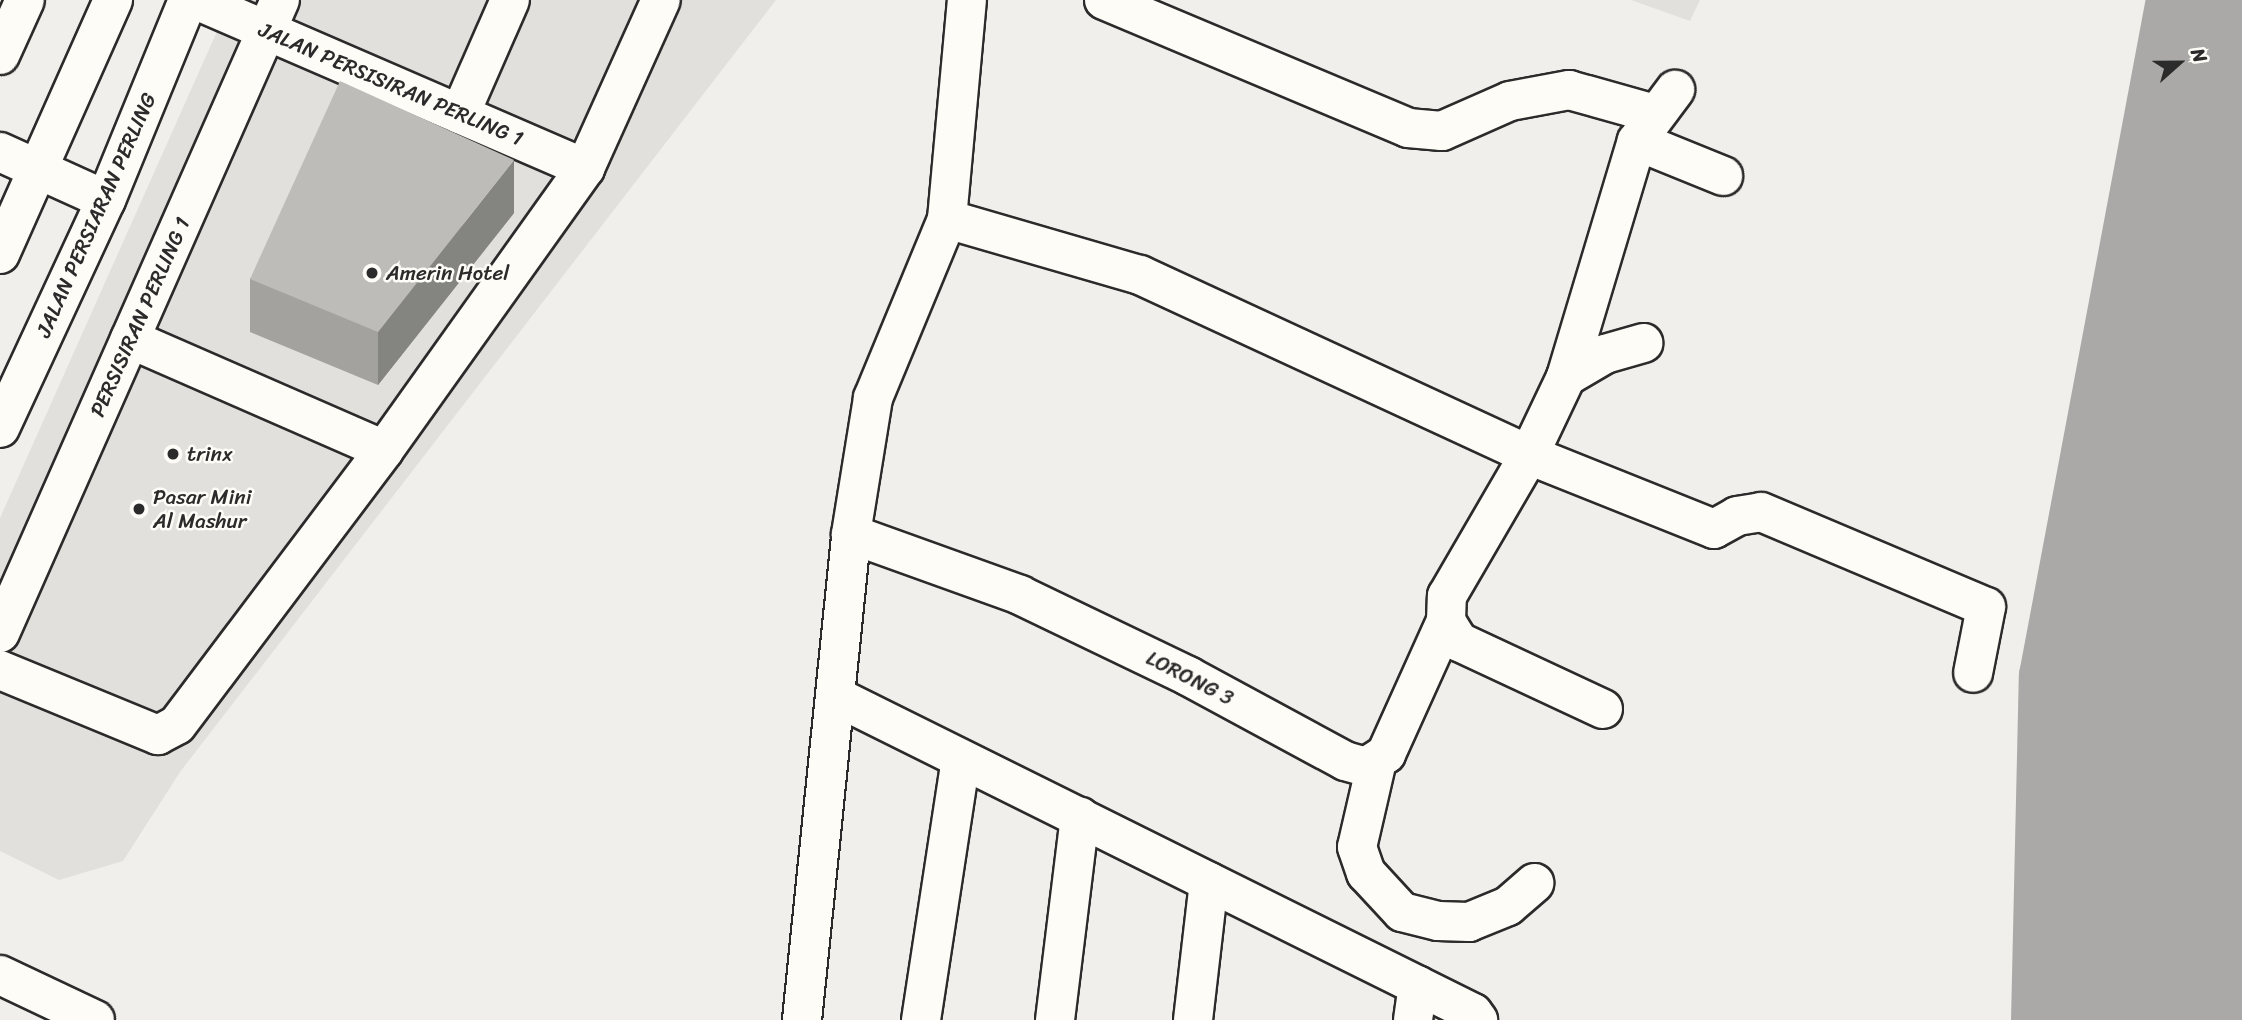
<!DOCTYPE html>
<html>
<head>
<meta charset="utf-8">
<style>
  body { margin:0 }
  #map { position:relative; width:2242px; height:1020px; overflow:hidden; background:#f0efeb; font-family:Sriracha,sans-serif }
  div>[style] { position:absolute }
  .built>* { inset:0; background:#e1e0dc }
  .water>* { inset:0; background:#aaa9a7 }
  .river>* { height:65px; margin:-32.5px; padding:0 32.5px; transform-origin:32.5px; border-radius:32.5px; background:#aaa9a7 }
  .roads { filter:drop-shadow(2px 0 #2b2b2b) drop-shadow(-2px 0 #2b2b2b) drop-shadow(0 2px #2b2b2b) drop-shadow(0 -2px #2b2b2b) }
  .minor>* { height:38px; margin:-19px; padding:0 19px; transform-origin:19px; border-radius:19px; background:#fdfcf7 }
  .major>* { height:38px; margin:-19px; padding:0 19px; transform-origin:19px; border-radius:19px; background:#fdfcf7 }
  .wall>* { inset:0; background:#a3a29e }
  .shaded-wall>* { inset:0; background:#848481 }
  .building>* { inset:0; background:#bdbcb8 }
  .dots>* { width:19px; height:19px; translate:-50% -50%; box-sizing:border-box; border:4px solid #fdfcf7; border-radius:50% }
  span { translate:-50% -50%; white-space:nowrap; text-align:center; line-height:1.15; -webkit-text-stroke:5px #fdfcf7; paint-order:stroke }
  .street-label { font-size:21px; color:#2b2b2b }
  .poi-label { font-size:21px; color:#2b2b2b }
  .left { translate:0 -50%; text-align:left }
  .north { position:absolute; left:2144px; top:28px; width:70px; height:70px; -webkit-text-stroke:5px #fdfcf7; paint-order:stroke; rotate:69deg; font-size:19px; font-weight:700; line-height:28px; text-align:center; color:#2b2b2b }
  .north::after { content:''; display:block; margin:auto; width:24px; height:32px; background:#2b2b2b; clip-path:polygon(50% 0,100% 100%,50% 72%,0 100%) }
</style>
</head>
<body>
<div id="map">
  <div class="built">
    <div style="clip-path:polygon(231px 0,776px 0,180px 772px,123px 861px,59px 880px,0 851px,0 518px)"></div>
    <div style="clip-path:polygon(1631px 0,1700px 0,1690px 21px)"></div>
  </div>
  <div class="water">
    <div style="clip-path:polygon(2178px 0,2242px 0,2242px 1020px,2043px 1020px,2051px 676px)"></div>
  </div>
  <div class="river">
    <div style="left:2043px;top:1020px;width:344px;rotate:-88.7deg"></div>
    <div style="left:2051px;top:676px;width:688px;rotate:-79.36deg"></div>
  </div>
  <div class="roads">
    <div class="minor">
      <div style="left:196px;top:0;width:424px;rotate:23.4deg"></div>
      <div style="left:1104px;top:0;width:330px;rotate:22.8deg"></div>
      <div style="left:1408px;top:128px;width:34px;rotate:5deg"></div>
      <div style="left:1442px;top:131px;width:74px;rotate:-23.8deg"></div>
      <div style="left:1510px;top:101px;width:60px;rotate:-10.6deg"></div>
      <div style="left:1569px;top:90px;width:89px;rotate:15.6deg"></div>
      <div style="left:0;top:55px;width:60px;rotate:-65.6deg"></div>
      <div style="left:460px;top:114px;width:124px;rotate:-66.3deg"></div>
      <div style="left:1637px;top:141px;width:93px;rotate:22.1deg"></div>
      <div style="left:0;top:152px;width:116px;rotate:24.4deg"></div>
      <div style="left:947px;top:219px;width:201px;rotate:16.2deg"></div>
      <div style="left:1140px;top:275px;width:429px;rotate:24.8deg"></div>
      <div style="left:1529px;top:455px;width:199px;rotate:21.8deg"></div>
      <div style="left:1714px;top:529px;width:26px;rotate:-29deg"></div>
      <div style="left:1737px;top:516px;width:24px;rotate:-9deg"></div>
      <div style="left:1761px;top:512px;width:244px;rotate:22.9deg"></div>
      <div style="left:1986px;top:607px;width:67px;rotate:101.1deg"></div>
      <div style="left:130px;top:339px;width:277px;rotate:23.6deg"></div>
      <div style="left:384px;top:450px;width:346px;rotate:-54.5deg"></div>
      <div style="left:585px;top:168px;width:184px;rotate:-65.7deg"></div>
      <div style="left:1566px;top:377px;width:45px;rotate:-30.5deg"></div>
      <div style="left:1605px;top:354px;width:40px;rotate:-16deg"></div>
      <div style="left:851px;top:534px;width:180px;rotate:19.8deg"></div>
      <div style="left:1020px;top:595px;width:187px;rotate:25.7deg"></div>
      <div style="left:1188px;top:676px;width:179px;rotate:28.4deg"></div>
      <div style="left:1345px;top:761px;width:22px;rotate:16deg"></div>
      <div style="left:1366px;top:767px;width:24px;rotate:-33deg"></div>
      <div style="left:1386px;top:754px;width:146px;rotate:-65.7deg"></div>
      <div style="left:0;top:633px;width:692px;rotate:-66.14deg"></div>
      <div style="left:0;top:670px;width:171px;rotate:22.4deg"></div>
      <div style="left:158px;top:735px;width:21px;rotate:-28deg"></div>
      <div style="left:177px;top:725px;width:344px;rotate:-53deg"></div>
      <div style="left:835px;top:696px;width:712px;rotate:26.42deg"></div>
      <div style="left:1473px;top:1013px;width:9px;rotate:54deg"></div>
      <div style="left:1603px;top:709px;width:159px;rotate:-155deg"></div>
      <div style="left:1459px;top:642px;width:25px;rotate:-122deg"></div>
      <div style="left:1446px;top:621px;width:25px;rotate:-88deg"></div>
      <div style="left:1447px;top:596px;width:163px;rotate:-59.8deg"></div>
      <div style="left:1529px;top:455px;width:86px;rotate:-64.6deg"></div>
      <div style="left:1566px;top:377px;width:246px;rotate:-73.3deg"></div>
      <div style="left:1637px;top:141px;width:64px;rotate:-53.3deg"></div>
      <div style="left:1376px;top:765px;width:84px;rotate:103deg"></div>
      <div style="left:1357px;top:847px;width:28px;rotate:71deg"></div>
      <div style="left:1366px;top:873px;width:53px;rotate:47.3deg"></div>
      <div style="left:1402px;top:912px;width:37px;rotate:14deg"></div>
      <div style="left:1438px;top:921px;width:31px;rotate:2deg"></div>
      <div style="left:1469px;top:922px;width:42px;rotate:-22.3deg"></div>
      <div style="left:1508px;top:906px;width:35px;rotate:-41deg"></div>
      <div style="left:0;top:975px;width:105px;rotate:25.3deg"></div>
      <div style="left:802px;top:1020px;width:488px;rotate:-84.2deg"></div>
      <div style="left:851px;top:534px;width:138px;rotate:-80.8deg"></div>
      <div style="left:873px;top:398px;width:194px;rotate:-67.5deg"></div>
      <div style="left:947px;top:219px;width:220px;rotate:-84.8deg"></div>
      <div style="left:921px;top:1020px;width:264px;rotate:-81.3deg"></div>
      <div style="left:1055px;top:1020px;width:205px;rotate:-83deg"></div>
      <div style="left:1193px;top:1020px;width:139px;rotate:-83.4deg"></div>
      <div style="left:1413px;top:1020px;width:35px;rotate:-82deg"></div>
    </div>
    <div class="major">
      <div style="left:0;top:254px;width:278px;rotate:-66deg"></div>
      <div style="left:0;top:428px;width:251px;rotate:-65.1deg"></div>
      <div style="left:106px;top:200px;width:216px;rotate:-67.7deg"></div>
    </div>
  </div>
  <div class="wall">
    <div style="clip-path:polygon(514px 213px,378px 385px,250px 332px,250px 279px)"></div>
  </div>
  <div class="shaded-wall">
    <div style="clip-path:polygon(514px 160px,514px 213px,378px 385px,378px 332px)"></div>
  </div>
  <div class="building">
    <div style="clip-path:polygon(340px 81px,514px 160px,378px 332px,250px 279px)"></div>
  </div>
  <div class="dots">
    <div style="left:372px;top:273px;background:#2b2b2b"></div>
    <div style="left:173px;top:454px;background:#2b2b2b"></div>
    <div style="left:139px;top:509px;background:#2b2b2b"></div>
  </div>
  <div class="street-label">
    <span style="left:391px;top:84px;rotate:23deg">JALAN PERSISIRAN PERLING 1</span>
    <span style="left:96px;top:215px;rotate:-66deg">JALAN PERSIARAN PERLING</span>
    <span style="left:140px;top:317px;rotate:-66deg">PERSISIRAN PERLING 1</span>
    <span style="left:1190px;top:678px;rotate:27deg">LORONG 3</span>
  </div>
  <div class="poi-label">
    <span class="left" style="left:386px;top:273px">Amerin Hotel</span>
    <span class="left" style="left:187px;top:454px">trinx</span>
    <span class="left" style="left:153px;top:509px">Pasar Mini<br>Al Mashur</span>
  </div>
  <div class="north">N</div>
</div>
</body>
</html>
